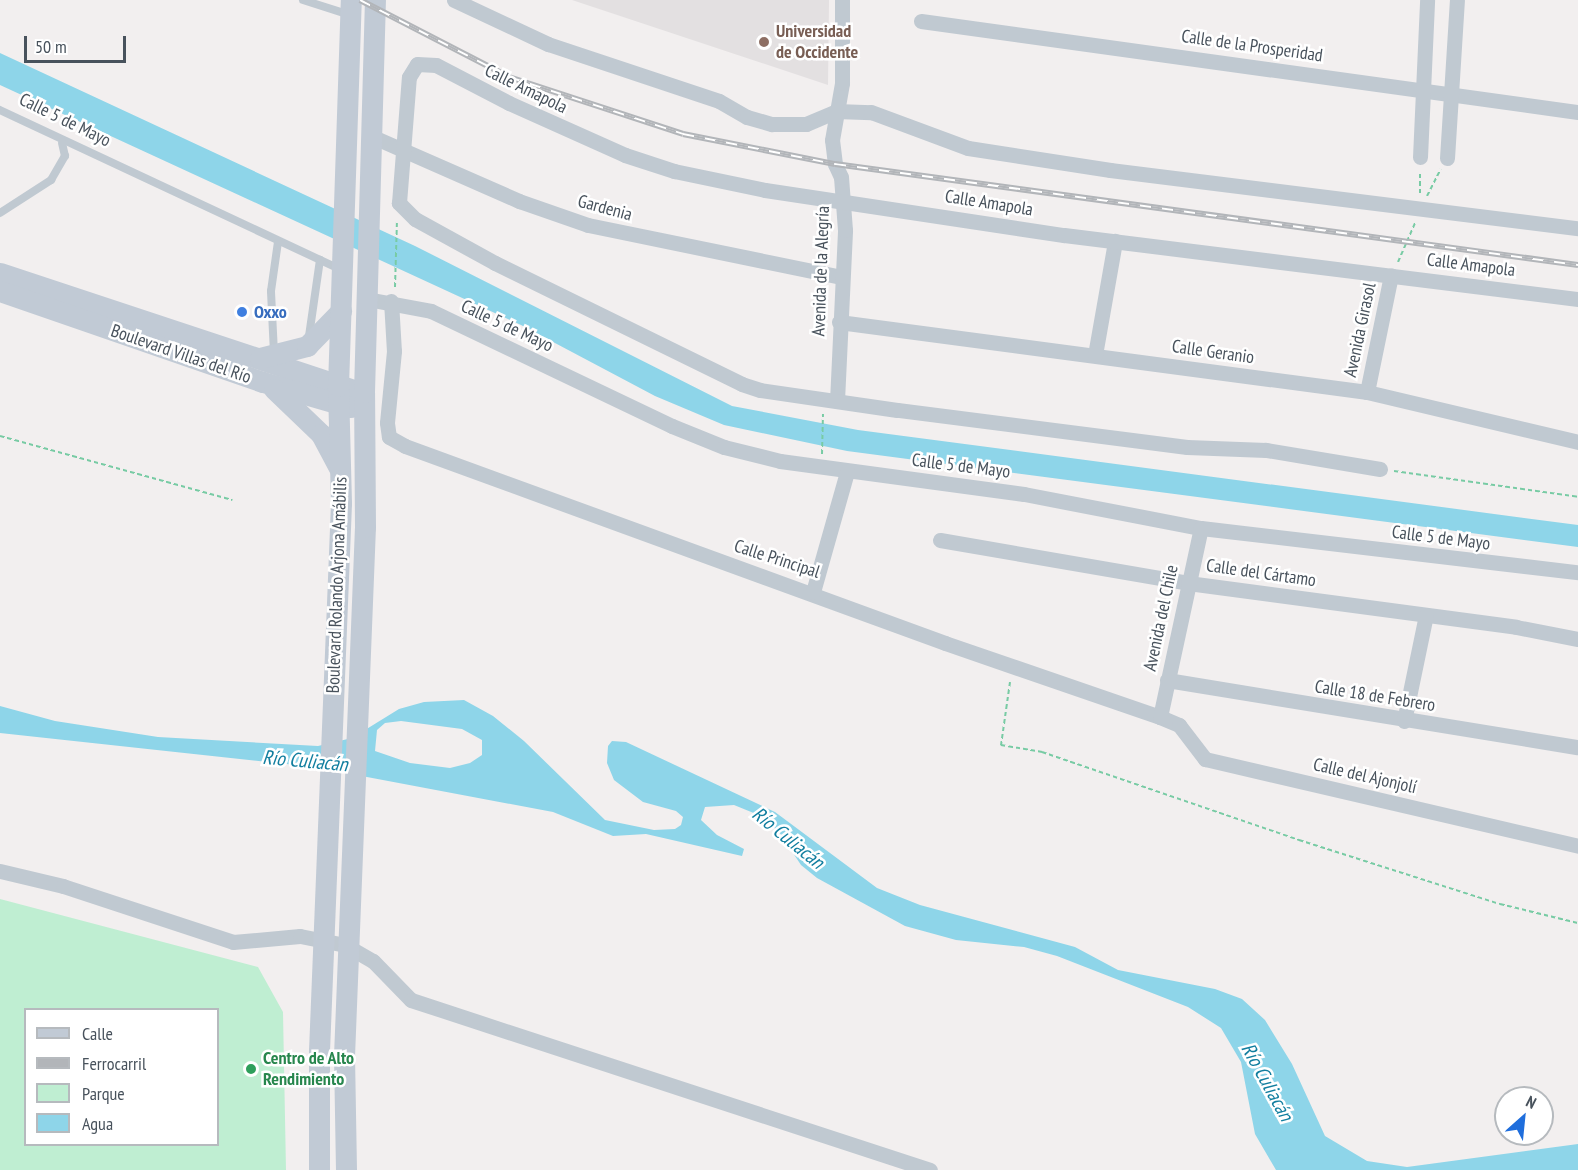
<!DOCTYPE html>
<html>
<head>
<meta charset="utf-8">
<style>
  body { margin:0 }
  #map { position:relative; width:1578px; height:1170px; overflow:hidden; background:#f2efef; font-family:"PT Sans Narrow",sans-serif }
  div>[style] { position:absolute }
  .education>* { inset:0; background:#e3e0e1 }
  .green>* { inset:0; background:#bfeed2 }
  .water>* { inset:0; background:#8ed5e9 }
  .path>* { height:2px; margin-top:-1px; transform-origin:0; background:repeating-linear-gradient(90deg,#78cba4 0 4.5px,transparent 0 7.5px) }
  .lane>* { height:8px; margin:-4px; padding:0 4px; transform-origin:4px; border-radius:4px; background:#c0c9d1 }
  .street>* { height:15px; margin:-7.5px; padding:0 7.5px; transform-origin:7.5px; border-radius:7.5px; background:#c0c9d1 }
  .secondary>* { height:21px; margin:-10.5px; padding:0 10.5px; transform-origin:10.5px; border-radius:10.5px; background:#c1cad5 }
  .rail>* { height:6px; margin-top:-3px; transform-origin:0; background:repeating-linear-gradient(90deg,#fff 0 11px,#b2b5b9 0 22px); box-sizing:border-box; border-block:2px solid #b2b5b9 }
  .dots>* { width:16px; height:16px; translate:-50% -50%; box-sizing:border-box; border:3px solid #fff; border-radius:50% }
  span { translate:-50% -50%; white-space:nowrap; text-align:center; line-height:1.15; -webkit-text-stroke:5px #fff; paint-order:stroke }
  .education-label { font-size:18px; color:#785e54; font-weight:700 }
  .left { translate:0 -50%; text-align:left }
  .street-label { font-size:18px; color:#48525c }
  .shop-label { font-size:18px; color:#366cbe; font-weight:700 }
  .leisure-label { font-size:18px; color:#27864d; font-weight:700 }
  .water-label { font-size:20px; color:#117e9f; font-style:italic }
  .legend { position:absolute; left:24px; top:1008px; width:195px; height:138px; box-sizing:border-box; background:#fff; border:2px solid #b6babe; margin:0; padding:8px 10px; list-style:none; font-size:18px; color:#48525c }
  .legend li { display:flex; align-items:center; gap:12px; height:30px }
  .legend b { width:30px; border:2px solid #b6babe }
  .north { position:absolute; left:1494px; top:1086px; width:60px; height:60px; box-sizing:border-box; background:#fff; border:2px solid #b6babe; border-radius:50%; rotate:27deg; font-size:16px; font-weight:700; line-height:24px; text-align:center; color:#48525c }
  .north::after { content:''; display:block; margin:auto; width:21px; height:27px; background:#1f6edc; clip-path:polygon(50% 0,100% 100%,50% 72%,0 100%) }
  .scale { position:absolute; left:24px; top:36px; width:102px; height:27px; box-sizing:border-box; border:3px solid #48525c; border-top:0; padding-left:8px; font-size:18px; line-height:21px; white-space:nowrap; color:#48525c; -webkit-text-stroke:4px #fff; paint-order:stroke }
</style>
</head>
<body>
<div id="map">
  <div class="education">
    <div style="clip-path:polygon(572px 0,829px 0,828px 85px)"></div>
  </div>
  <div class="green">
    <div style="clip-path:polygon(evenodd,0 899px,258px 967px,283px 1012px,286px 1170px,0 1170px,0 899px,26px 1010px,218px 1010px,218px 1144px,26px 1144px,26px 1010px)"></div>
  </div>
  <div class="water">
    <div style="clip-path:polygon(0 53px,415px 246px,732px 406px,858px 430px,1578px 525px,1578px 547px,847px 451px,724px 425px,655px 396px,521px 325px,0 85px)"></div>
    <div style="clip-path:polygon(evenodd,464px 700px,493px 716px,524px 741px,605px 820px,654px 830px,675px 829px,681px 825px,683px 817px,676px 811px,643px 802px,614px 780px,607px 763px,608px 746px,612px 741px,626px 742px,775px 812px,877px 888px,920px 905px,1075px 947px,1118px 970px,1215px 989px,1242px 999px,1265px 1020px,1292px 1064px,1325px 1136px,1367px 1161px,1407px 1167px,1578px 1144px,1578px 1170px,1276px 1170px,1255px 1134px,1241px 1062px,1221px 1028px,1188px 1007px,1057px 956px,1024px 947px,956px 940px,905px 926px,817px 878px,801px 865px,779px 832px,761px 816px,734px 805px,705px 807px,701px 820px,717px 835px,744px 849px,742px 856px,646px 834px,613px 836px,553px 812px,314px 767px,0 733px,0 706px,55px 721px,158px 737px,318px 746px,352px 738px,399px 709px,424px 702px,464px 700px,401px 721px,462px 729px,482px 740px,482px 755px,470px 763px,450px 768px,410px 763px,375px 751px,377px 730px,385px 723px,401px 721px)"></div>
  </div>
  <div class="path">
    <div style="left:1420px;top:193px;width:21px;rotate:-90deg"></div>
    <div style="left:1427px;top:196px;width:30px;rotate:-63deg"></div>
    <div style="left:1398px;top:262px;width:43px;rotate:-66.4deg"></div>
    <div style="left:395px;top:287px;width:66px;rotate:-88.3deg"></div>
    <div style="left:0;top:436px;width:241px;rotate:15.4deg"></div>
    <div style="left:822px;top:454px;width:40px;rotate:-88.6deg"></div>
    <div style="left:1394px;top:471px;width:186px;rotate:8deg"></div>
    <div style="left:1010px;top:682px;width:64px;rotate:98.1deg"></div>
    <div style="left:1001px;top:745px;width:42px;rotate:9.7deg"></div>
    <div style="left:1042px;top:752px;width:272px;rotate:18.9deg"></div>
    <div style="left:1299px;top:840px;width:211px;rotate:17.7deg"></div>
    <div style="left:1500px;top:904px;width:80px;rotate:13.7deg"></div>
  </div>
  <div class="lane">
    <div style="left:303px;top:0;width:49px;rotate:17.7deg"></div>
    <div style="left:0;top:110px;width:377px;rotate:25.1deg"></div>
    <div style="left:0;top:213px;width:61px;rotate:-32.9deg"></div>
    <div style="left:51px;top:180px;width:28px;rotate:-60deg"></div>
    <div style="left:65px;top:156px;width:13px;rotate:-103deg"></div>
    <div style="left:309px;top:336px;width:77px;rotate:-81.8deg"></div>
    <div style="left:274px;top:353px;width:62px;rotate:-92.8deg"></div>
    <div style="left:271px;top:291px;width:49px;rotate:-81.9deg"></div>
  </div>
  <div class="street">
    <div style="left:454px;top:0;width:104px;rotate:25.1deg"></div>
    <div style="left:548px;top:44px;width:180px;rotate:18.4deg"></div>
    <div style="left:719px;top:101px;width:32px;rotate:30deg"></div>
    <div style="left:747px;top:117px;width:26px;rotate:16deg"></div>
    <div style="left:772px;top:124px;width:34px"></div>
    <div style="left:806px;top:124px;width:33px;rotate:-23deg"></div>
    <div style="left:836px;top:111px;width:35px;rotate:2deg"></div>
    <div style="left:871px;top:112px;width:103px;rotate:20.4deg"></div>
    <div style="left:968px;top:148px;width:144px;rotate:8.8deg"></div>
    <div style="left:1110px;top:170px;width:472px;rotate:7.1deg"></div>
    <div style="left:921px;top:21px;width:663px;rotate:7.89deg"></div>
    <div style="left:371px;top:136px;width:162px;rotate:23.7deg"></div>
    <div style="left:519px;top:201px;width:73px;rotate:19.2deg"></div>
    <div style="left:588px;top:225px;width:258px;rotate:11.6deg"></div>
    <div style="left:1420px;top:157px;width:157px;rotate:-87.4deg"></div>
    <div style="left:1447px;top:158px;width:158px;rotate:-86.4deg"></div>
    <div style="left:367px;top:299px;width:65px;rotate:10.6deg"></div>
    <div style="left:431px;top:311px;width:267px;rotate:25.5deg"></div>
    <div style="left:672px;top:426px;width:56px;rotate:22deg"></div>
    <div style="left:724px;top:447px;width:58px;rotate:14deg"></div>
    <div style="left:780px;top:461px;width:246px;rotate:7.7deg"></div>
    <div style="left:1024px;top:494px;width:180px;rotate:10.9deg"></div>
    <div style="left:1201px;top:528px;width:380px;rotate:6.7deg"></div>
    <div style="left:391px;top:301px;width:50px;rotate:86.6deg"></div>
    <div style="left:394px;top:351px;width:72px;rotate:95.6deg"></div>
    <div style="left:387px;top:423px;width:14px;rotate:82deg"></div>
    <div style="left:389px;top:437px;width:18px;rotate:29deg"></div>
    <div style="left:405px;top:446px;width:575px;rotate:20.04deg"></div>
    <div style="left:945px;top:643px;width:227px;rotate:19deg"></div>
    <div style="left:1160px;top:717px;width:21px;rotate:23deg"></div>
    <div style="left:1179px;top:725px;width:43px;rotate:52.6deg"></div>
    <div style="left:1205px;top:759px;width:383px;rotate:13.1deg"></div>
    <div style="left:839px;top:322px;width:533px;rotate:7.55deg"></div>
    <div style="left:1367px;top:392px;width:217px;rotate:13.3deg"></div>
    <div style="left:1095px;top:355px;width:116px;rotate:-80deg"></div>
    <div style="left:1367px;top:392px;width:119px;rotate:-78.4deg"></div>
    <div style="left:837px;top:401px;width:171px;rotate:-87.3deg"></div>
    <div style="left:845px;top:230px;width:53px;rotate:-94.3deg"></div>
    <div style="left:841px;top:177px;width:14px;rotate:-115deg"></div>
    <div style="left:835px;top:164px;width:24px;rotate:-97deg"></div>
    <div style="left:832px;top:140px;width:58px;rotate:-80deg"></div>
    <div style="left:842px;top:83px;width:83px;rotate:-90deg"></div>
    <div style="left:1380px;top:469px;width:116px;rotate:-170.5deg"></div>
    <div style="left:1266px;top:450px;width:79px;rotate:-177.8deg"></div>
    <div style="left:1187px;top:447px;width:292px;rotate:-172.7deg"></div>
    <div style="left:897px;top:410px;width:138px;rotate:-171.7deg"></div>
    <div style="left:760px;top:390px;width:19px;rotate:-162deg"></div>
    <div style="left:742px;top:384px;width:275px;rotate:-153.9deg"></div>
    <div style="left:495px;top:263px;width:91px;rotate:-151.2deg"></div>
    <div style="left:415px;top:219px;width:23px;rotate:-135deg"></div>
    <div style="left:399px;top:203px;width:126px;rotate:-85.5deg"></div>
    <div style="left:409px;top:77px;width:15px;rotate:-58deg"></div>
    <div style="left:417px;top:64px;width:19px;rotate:3deg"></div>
    <div style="left:436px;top:65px;width:82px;rotate:27.5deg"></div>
    <div style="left:509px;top:103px;width:127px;rotate:24.1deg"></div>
    <div style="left:625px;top:155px;width:52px;rotate:18.1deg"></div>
    <div style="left:674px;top:171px;width:93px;rotate:11.8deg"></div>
    <div style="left:765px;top:190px;width:302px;rotate:8.6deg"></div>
    <div style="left:1064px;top:235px;width:518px;rotate:7.1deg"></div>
    <div style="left:940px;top:540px;width:252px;rotate:9.8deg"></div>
    <div style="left:1188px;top:583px;width:331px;rotate:7.6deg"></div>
    <div style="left:1516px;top:627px;width:63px;rotate:11deg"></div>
    <div style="left:813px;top:592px;width:125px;rotate:-74.2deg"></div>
    <div style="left:1167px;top:680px;width:416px;rotate:9.3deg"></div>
    <div style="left:1160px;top:717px;width:193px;rotate:-77.8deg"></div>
    <div style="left:1404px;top:721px;width:108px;rotate:-78.3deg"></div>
    <div style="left:0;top:871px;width:65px;rotate:13.4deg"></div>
    <div style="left:63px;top:886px;width:179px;rotate:18.2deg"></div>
    <div style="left:233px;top:942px;width:67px;rotate:-5.1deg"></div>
    <div style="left:300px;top:936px;width:46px;rotate:11.3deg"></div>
    <div style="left:345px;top:945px;width:32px;rotate:30deg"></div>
    <div style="left:373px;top:961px;width:54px;rotate:45.7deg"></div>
    <div style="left:411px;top:1000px;width:546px;rotate:18.14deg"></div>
  </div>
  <div class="secondary">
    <div style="left:0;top:273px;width:370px;rotate:18.3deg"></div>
    <div style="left:0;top:291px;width:278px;rotate:19.1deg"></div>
    <div style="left:263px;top:382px;width:91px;rotate:16deg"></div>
    <div style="left:260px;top:358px;width:49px;rotate:-14.3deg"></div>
    <div style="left:307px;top:346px;width:49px;rotate:-45.8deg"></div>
    <div style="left:274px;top:389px;width:65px;rotate:43.8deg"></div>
    <div style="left:321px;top:434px;width:38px;rotate:62deg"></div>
    <div style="left:319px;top:1170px;width:119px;rotate:-90deg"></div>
    <div style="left:319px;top:1051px;width:548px;rotate:-87.7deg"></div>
    <div style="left:341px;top:503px;width:117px;rotate:-91.5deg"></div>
    <div style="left:338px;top:386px;width:386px;rotate:-88.1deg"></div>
    <div style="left:346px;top:1170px;width:114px;rotate:-91deg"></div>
    <div style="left:344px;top:1056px;width:529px;rotate:-87.73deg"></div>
    <div style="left:365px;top:527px;width:135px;rotate:-90.4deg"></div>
    <div style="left:364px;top:392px;width:392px;rotate:-88.4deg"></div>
  </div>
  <div class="rail">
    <div style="left:360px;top:0;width:168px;rotate:27.3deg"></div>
    <div style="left:509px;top:77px;width:183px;rotate:18.1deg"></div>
    <div style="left:683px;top:134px;width:155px;rotate:11.2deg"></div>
    <div style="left:835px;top:164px;width:750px;rotate:7.74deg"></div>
  </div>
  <div class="dots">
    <div style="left:764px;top:42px;background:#8d6e63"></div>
    <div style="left:242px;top:312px;background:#3f7fe0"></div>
    <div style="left:251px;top:1069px;background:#2e9e5b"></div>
  </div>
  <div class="education-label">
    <span class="left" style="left:776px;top:42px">Universidad<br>de Occidente</span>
  </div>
  <div class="street-label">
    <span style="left:1252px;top:46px;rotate:8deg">Calle de la Prosperidad</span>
    <span style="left:526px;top:89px;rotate:26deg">Calle Amapola</span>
    <span style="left:65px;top:120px;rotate:26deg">Calle 5 de Mayo</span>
    <span style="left:989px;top:203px;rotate:9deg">Calle Amapola</span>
    <span style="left:605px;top:208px;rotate:15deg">Gardenia</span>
    <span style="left:1471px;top:265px;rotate:7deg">Calle Amapola</span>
    <span style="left:821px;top:271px;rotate:-88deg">Avenida de la Alegría</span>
    <span style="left:507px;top:326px;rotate:25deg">Calle 5 de Mayo</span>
    <span style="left:1360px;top:330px;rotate:-78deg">Avenida Girasol</span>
    <span style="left:1213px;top:352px;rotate:8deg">Calle Geranio</span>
    <span style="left:181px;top:354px;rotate:19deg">Boulevard Villas del Río</span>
    <span style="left:961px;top:466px;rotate:7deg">Calle 5 de Mayo</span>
    <span style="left:1441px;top:538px;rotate:7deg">Calle 5 de Mayo</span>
    <span style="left:777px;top:559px;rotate:18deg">Calle Principal</span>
    <span style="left:1261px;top:573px;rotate:8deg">Calle del Cártamo</span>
    <span style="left:337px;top:585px;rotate:-88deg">Boulevard Rolando Arjona Amábilis</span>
    <span style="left:1161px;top:618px;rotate:-78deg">Avenida del Chile</span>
    <span style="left:1375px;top:696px;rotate:9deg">Calle 18 de Febrero</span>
    <span style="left:1365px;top:776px;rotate:13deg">Calle del Ajonjolí</span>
  </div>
  <div class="shop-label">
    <span class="left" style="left:254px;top:312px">Oxxo</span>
  </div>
  <div class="leisure-label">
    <span class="left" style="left:263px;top:1069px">Centro de Alto<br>Rendimiento</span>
  </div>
  <div class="water-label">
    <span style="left:305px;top:761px;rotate:5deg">Río Culiacán</span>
    <span style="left:788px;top:838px;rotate:39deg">Río Culiacán</span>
    <span style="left:1267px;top:1082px;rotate:61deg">Río Culiacán</span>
  </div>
  <ul class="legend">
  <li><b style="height:8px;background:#c1cad5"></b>Calle</li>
  <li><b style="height:8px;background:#b2b5b9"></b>Ferrocarril</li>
  <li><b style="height:16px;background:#bfeed2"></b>Parque</li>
  <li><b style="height:16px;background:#8ed5e9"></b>Agua</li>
  </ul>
  <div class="north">N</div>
  <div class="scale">50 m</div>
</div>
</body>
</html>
